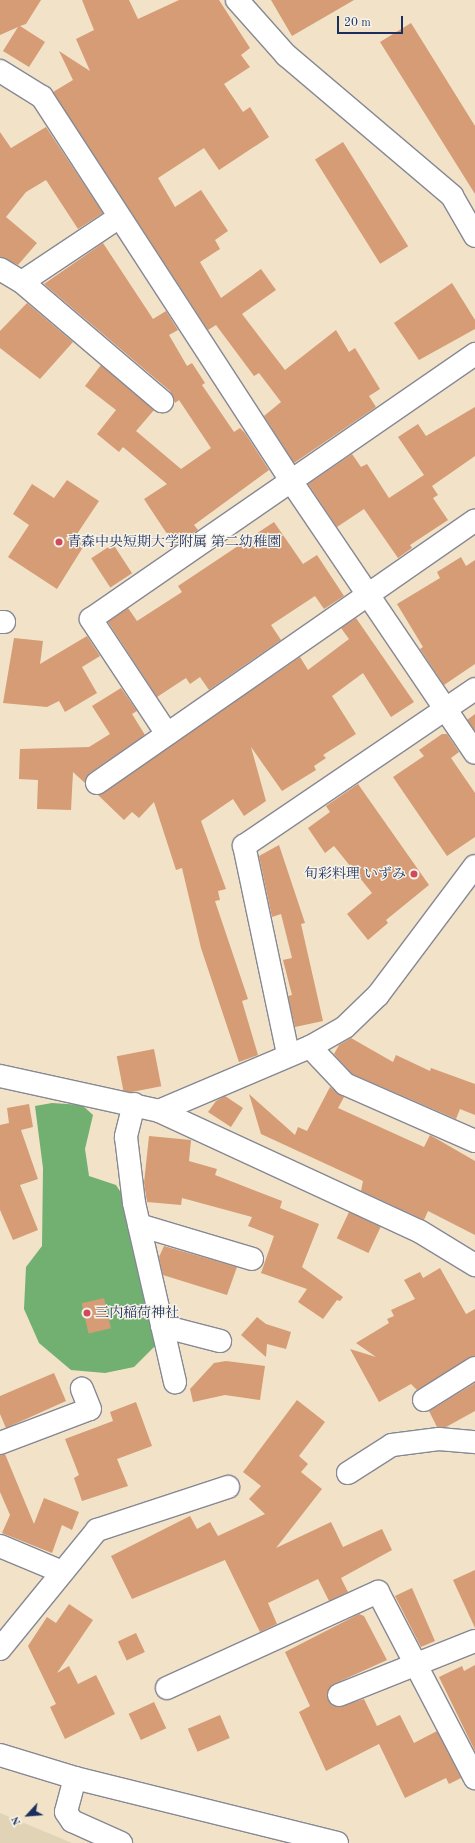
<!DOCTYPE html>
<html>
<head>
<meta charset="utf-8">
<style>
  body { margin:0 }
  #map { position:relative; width:475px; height:1843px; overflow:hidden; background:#f1e2c8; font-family:"Old Standard TT","Noto Serif JP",serif }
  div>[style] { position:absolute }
  .built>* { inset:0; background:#e0d3b6 }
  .forest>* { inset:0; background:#71b070 }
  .building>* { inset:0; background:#d59c75; transform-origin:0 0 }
  .roads { filter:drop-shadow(1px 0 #868893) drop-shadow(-1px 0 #868893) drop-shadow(0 1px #868893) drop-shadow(0 -1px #868893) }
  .street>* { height:22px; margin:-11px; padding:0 11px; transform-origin:11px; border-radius:11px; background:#fff }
  .secondary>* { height:22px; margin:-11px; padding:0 11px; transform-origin:11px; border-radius:11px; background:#fff }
  .dots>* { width:11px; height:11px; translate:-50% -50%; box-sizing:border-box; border:2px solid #f7f3e8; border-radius:50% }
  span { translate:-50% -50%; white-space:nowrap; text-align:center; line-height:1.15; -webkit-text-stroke:3px #f7f3e8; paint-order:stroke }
  .poi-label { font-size:14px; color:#1b2f5e }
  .left { translate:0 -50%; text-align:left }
  .right { translate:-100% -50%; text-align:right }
  .north { position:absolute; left:8px; top:1795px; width:40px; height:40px; -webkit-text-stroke:3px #f7f3e8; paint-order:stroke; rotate:244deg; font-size:11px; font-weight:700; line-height:16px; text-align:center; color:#1b2f5e }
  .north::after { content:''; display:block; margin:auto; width:14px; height:18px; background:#1b2f5e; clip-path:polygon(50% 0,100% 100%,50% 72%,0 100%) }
  .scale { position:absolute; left:337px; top:16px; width:66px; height:18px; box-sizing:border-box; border:2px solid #1b2f5e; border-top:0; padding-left:5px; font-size:12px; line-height:14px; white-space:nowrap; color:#1b2f5e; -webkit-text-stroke:3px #f7f3e8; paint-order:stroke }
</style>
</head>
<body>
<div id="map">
  <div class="built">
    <div style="clip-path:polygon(0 1813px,72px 1843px,0 1843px)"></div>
  </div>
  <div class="forest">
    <div style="clip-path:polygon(52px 1103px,82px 1105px,93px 1115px,85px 1149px,89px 1176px,116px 1185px,127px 1202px,155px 1346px,134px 1367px,105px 1373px,71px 1370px,39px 1343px,24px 1309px,26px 1267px,42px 1246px,43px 1168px,35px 1106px)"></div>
  </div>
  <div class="building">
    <div style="clip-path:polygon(0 0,41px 0,26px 24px,20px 26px,45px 42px,29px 67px,3px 51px,18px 27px,0 35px)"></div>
    <div style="clip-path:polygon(82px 0,129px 0,138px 19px,179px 0,219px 0,250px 48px,241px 55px,250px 67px,224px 84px,243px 112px,250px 107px,269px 137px,219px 170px,204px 148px,158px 178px,175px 207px,201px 190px,228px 231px,215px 240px,220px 249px,200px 262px,221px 298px,261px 269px,276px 290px,242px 314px,285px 370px,336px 330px,349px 352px,355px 348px,380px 389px,369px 396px,376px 407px,294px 463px,264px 416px,281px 402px,259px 373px,254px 376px,216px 325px,208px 330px,53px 92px,73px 80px,59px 51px,90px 71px,76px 39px,94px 30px)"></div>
    <div style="clip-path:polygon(271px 0,354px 0,292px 36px)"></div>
    <div style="clip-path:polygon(411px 23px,475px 126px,475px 194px,380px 42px)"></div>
    <div style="clip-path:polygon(46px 127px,103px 213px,78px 229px,46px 180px,26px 192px,6px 217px,37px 243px,18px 265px,0 257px,0 132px,11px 148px)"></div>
    <div style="left:343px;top:142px;width:123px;height:33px;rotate:58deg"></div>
    <div style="clip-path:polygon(103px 243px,153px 319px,166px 311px,178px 330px,169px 335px,187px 366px,192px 363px,205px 383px,202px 385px,234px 432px,240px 428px,245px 433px,269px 470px,194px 525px,198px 530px,175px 546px,144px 499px,167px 484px,123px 447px,119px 452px,97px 434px,116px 410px,85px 386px,101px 365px,154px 410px,136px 431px,181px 469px,211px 448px,179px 400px,175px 403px,170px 391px,44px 284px)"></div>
    <div style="clip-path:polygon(452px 283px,475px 320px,475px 329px,419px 360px,394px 323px)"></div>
    <div style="clip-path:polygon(27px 303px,73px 342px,40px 379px,0 348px,0 331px)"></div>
    <div style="clip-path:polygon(475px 407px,475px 456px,432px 486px,438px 495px,433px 498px,448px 520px,410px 545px,412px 548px,398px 558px,364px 509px,337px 527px,308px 484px,352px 454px,361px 467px,367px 464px,389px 498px,424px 475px,398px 437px,418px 424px,426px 436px)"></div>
    <div style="clip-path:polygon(67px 480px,99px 501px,75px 537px,85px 544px,57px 589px,8px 557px,29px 525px,13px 514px,32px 484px,54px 498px)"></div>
    <div style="clip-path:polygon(274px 522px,303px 564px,317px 555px,344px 596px,324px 609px,315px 596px,271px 625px,281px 640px,209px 690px,200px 677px,190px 684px,186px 678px,157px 697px,108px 622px,128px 608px,137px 621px,182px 592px,178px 586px)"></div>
    <div style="left:113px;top:544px;width:35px;height:26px;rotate:57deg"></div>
    <div style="clip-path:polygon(461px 557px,466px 566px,475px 560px,475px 664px,444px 685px,420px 649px,423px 647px,397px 604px,440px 578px,437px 572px)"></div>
    <div style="clip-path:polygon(356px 618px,414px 702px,391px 717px,363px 673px,332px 696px,356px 734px,323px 755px,326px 758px,314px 766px,316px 770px,282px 791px,251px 747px,266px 801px,244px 816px,233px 799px,201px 821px,226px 889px,218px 891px,220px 900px,215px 901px,248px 999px,242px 1001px,258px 1055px,239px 1062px,201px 948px,182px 868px,176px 870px,154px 802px,139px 818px,132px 812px,124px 820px,98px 795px,300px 657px,308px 670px,349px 639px,341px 628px)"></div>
    <div style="clip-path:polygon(87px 636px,100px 656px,82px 667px,97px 693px,65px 712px,59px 701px,47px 707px,3px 703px,14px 638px,43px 641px,40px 664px)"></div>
    <div style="clip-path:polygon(121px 688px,137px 711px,132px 714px,145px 735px,90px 773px,85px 783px,73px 772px,71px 810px,37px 809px,38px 780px,19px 779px,20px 749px,89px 747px,110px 734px,92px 706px)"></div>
    <div style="clip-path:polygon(475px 714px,475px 731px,467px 720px)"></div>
    <div style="clip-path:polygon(442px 734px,447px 734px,459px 752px,451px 758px,475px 793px,475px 837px,447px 856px,393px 777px,424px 756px,419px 750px)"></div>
    <div style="clip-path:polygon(358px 784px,429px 885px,386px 920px,388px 923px,368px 940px,347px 914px,372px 893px,334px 846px,325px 853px,308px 828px,330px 812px,326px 806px)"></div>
    <div style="clip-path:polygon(279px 845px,305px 923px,301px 924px,323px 1021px,295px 1027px,288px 996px,292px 995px,283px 960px,292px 958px,281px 914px,272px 917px,259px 856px)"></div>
    <div style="clip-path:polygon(351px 1038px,393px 1062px,396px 1055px,430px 1071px,431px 1068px,475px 1084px,475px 1115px,460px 1109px,456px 1119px,352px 1074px,334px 1054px,339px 1045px)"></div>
    <div style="left:154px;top:1049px;width:38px;height:38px;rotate:79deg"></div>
    <div style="clip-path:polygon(330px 1087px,344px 1097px,338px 1108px,424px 1147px,430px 1135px,475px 1161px,475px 1235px,428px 1211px,424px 1220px,361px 1191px,363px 1181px,261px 1134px,249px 1094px,295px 1135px,298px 1127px,307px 1131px)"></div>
    <div style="clip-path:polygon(225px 1096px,243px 1108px,231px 1127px,208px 1112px,216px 1101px)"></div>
    <div style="clip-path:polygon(29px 1104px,33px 1127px,21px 1130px,38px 1179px,20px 1185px,38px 1230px,13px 1240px,0 1210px,0 1125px,9px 1123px,7px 1108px)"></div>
    <div style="clip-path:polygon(149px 1136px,191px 1140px,189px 1161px,217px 1169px,215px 1175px,282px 1201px,280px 1208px,319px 1224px,302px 1267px,343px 1297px,340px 1301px,337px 1300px,323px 1319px,298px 1302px,307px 1289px,261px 1273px,274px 1236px,248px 1226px,252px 1217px,182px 1198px,181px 1205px,147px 1202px,144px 1183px)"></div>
    <div style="left:349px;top:1212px;width:35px;height:29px;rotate:25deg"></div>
    <div style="clip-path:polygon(164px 1246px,237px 1267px,227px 1295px,163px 1275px,159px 1257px)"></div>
    <div style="clip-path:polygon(440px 1268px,466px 1314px,475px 1309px,475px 1356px,417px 1390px,411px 1384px,379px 1402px,350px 1349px,376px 1357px,356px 1343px,389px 1323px,387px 1319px,394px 1316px,391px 1310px,415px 1299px,404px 1280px,420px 1272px,423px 1278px)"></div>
    <div style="left:104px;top:1298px;width:31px;height:23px;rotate:77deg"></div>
    <div style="clip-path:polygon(257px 1317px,266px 1324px,291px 1332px,286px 1349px,267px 1344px,266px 1357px,241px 1335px)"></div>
    <div style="clip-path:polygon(226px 1361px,265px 1366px,260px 1400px,225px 1395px,193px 1402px,190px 1389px,214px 1363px)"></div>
    <div style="clip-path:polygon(54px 1373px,66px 1401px,6px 1428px,0 1414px,0 1396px)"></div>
    <div style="clip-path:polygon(475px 1383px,475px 1411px,446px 1427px,437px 1427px,429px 1411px)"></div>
    <div style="clip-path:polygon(297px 1400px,325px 1422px,299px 1456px,308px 1464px,301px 1472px,322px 1489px,276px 1548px,331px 1522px,343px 1547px,382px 1529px,392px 1550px,341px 1578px,348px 1592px,329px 1601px,318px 1579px,268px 1603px,277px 1624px,260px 1632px,225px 1560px,132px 1599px,111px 1556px,190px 1516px,197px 1529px,210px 1522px,218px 1536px,265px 1514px,249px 1499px,261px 1486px,243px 1472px)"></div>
    <div style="clip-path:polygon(136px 1402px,152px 1446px,117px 1459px,128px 1486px,82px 1501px,74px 1478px,79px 1475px,65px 1439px,113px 1421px,110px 1412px)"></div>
    <div style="clip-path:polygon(5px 1454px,34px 1524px,44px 1498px,79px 1512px,72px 1530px,62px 1525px,52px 1553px,2px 1533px,10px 1515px,0 1492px,0 1455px)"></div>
    <div style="clip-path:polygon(475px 1570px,475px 1628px,453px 1580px)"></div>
    <div style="clip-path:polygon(412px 1588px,435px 1641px,421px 1647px,395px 1596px)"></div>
    <div style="clip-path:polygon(69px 1604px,93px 1620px,57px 1673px,69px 1666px,78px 1684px,96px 1675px,115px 1714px,65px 1739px,50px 1707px,56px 1704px,28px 1646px,47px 1617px,56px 1623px)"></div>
    <div style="clip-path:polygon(359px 1614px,364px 1616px,387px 1660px,334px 1684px,327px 1693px,328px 1700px,338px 1707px,364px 1699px,377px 1726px,400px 1715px,414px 1743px,437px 1731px,461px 1778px,449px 1784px,446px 1778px,405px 1798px,379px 1744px,326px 1771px,299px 1712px,310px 1706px,285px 1652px)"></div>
    <div style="left:136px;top:1633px;width:21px;height:20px;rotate:65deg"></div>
    <div style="clip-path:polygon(475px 1665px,475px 1751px,439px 1677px,462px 1666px,464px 1671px)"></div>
    <div style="left:154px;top:1702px;width:29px;height:28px;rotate:65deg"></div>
    <div style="left:220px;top:1715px;width:25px;height:35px;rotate:67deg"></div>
  </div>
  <div class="roads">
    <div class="street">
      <div style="left:237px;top:0;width:74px;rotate:48.3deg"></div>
      <div style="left:286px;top:55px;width:218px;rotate:40.3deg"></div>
      <div style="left:452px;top:196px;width:46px;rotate:60.1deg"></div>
      <div style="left:0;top:71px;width:49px;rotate:31.8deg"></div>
      <div style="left:42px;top:97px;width:458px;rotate:57deg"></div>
      <div style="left:291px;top:481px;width:328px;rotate:55.9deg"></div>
      <div style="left:0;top:269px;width:26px;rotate:31deg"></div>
      <div style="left:22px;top:282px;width:184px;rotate:40.4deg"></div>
      <div style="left:22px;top:282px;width:115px;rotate:-33.7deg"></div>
      <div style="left:0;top:622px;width:4px"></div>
      <div style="left:167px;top:734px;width:138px;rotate:-123.5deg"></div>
      <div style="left:91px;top:619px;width:467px;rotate:-34.6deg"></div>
      <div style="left:97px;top:783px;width:460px;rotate:-34.8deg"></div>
      <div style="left:310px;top:1047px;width:51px;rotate:46.6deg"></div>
      <div style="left:345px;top:1084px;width:142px;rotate:23.7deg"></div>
      <div style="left:288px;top:1054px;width:213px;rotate:-101.9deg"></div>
      <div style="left:244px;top:846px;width:279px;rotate:-34.2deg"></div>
      <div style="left:0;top:1076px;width:163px;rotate:12.4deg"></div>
      <div style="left:159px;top:1111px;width:286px;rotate:24.8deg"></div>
      <div style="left:419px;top:1231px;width:66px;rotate:31.3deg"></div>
      <div style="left:134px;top:1104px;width:34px;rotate:104deg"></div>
      <div style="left:126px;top:1137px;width:66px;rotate:83.1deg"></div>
      <div style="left:134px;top:1203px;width:184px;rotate:77.1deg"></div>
      <div style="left:159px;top:1111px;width:164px;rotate:-23deg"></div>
      <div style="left:310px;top:1047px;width:40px;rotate:-29.7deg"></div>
      <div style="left:345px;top:1027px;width:46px;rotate:-44.1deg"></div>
      <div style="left:378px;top:995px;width:161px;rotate:-53.1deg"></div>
      <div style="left:139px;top:1225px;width:118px;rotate:16.7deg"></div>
      <div style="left:162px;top:1326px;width:60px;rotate:14.5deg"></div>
      <div style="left:424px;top:1400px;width:60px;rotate:-32.1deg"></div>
      <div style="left:0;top:1443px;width:96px;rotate:-20.7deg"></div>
      <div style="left:90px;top:1409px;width:22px;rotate:-112deg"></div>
      <div style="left:348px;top:1473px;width:52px;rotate:-32.5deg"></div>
      <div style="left:392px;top:1445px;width:47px;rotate:-7.3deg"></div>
      <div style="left:439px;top:1439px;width:36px;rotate:5deg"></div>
      <div style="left:0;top:1546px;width:67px;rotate:22.8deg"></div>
      <div style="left:0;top:1649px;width:154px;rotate:-50.8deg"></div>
      <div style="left:97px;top:1530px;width:138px;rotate:-18.2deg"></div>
      <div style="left:167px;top:1688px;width:232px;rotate:-24.5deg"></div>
      <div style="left:378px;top:1592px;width:210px;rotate:62.5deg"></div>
      <div style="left:339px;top:1695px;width:146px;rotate:-21.7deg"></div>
      <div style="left:75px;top:1778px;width:35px;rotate:105deg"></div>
      <div style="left:66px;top:1812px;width:11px;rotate:56deg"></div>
      <div style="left:72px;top:1821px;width:54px;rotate:24.2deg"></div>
    </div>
    <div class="secondary">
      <div style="left:0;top:1755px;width:78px;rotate:17deg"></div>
      <div style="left:75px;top:1778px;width:270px;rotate:13.9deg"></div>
    </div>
  </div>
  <div class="dots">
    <div style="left:59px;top:542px;background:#d1495b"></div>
    <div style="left:414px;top:874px;background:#d1495b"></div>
    <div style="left:87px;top:1313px;background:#d1495b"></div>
  </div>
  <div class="poi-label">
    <span class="left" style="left:67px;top:542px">青森中央短期大学附属 第二幼稚園</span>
    <span class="right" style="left:406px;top:874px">旬彩料理 いずみ</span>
    <span class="left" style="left:95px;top:1313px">三内稲荷神社</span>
  </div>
  <div class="north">N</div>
  <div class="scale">20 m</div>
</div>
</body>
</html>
